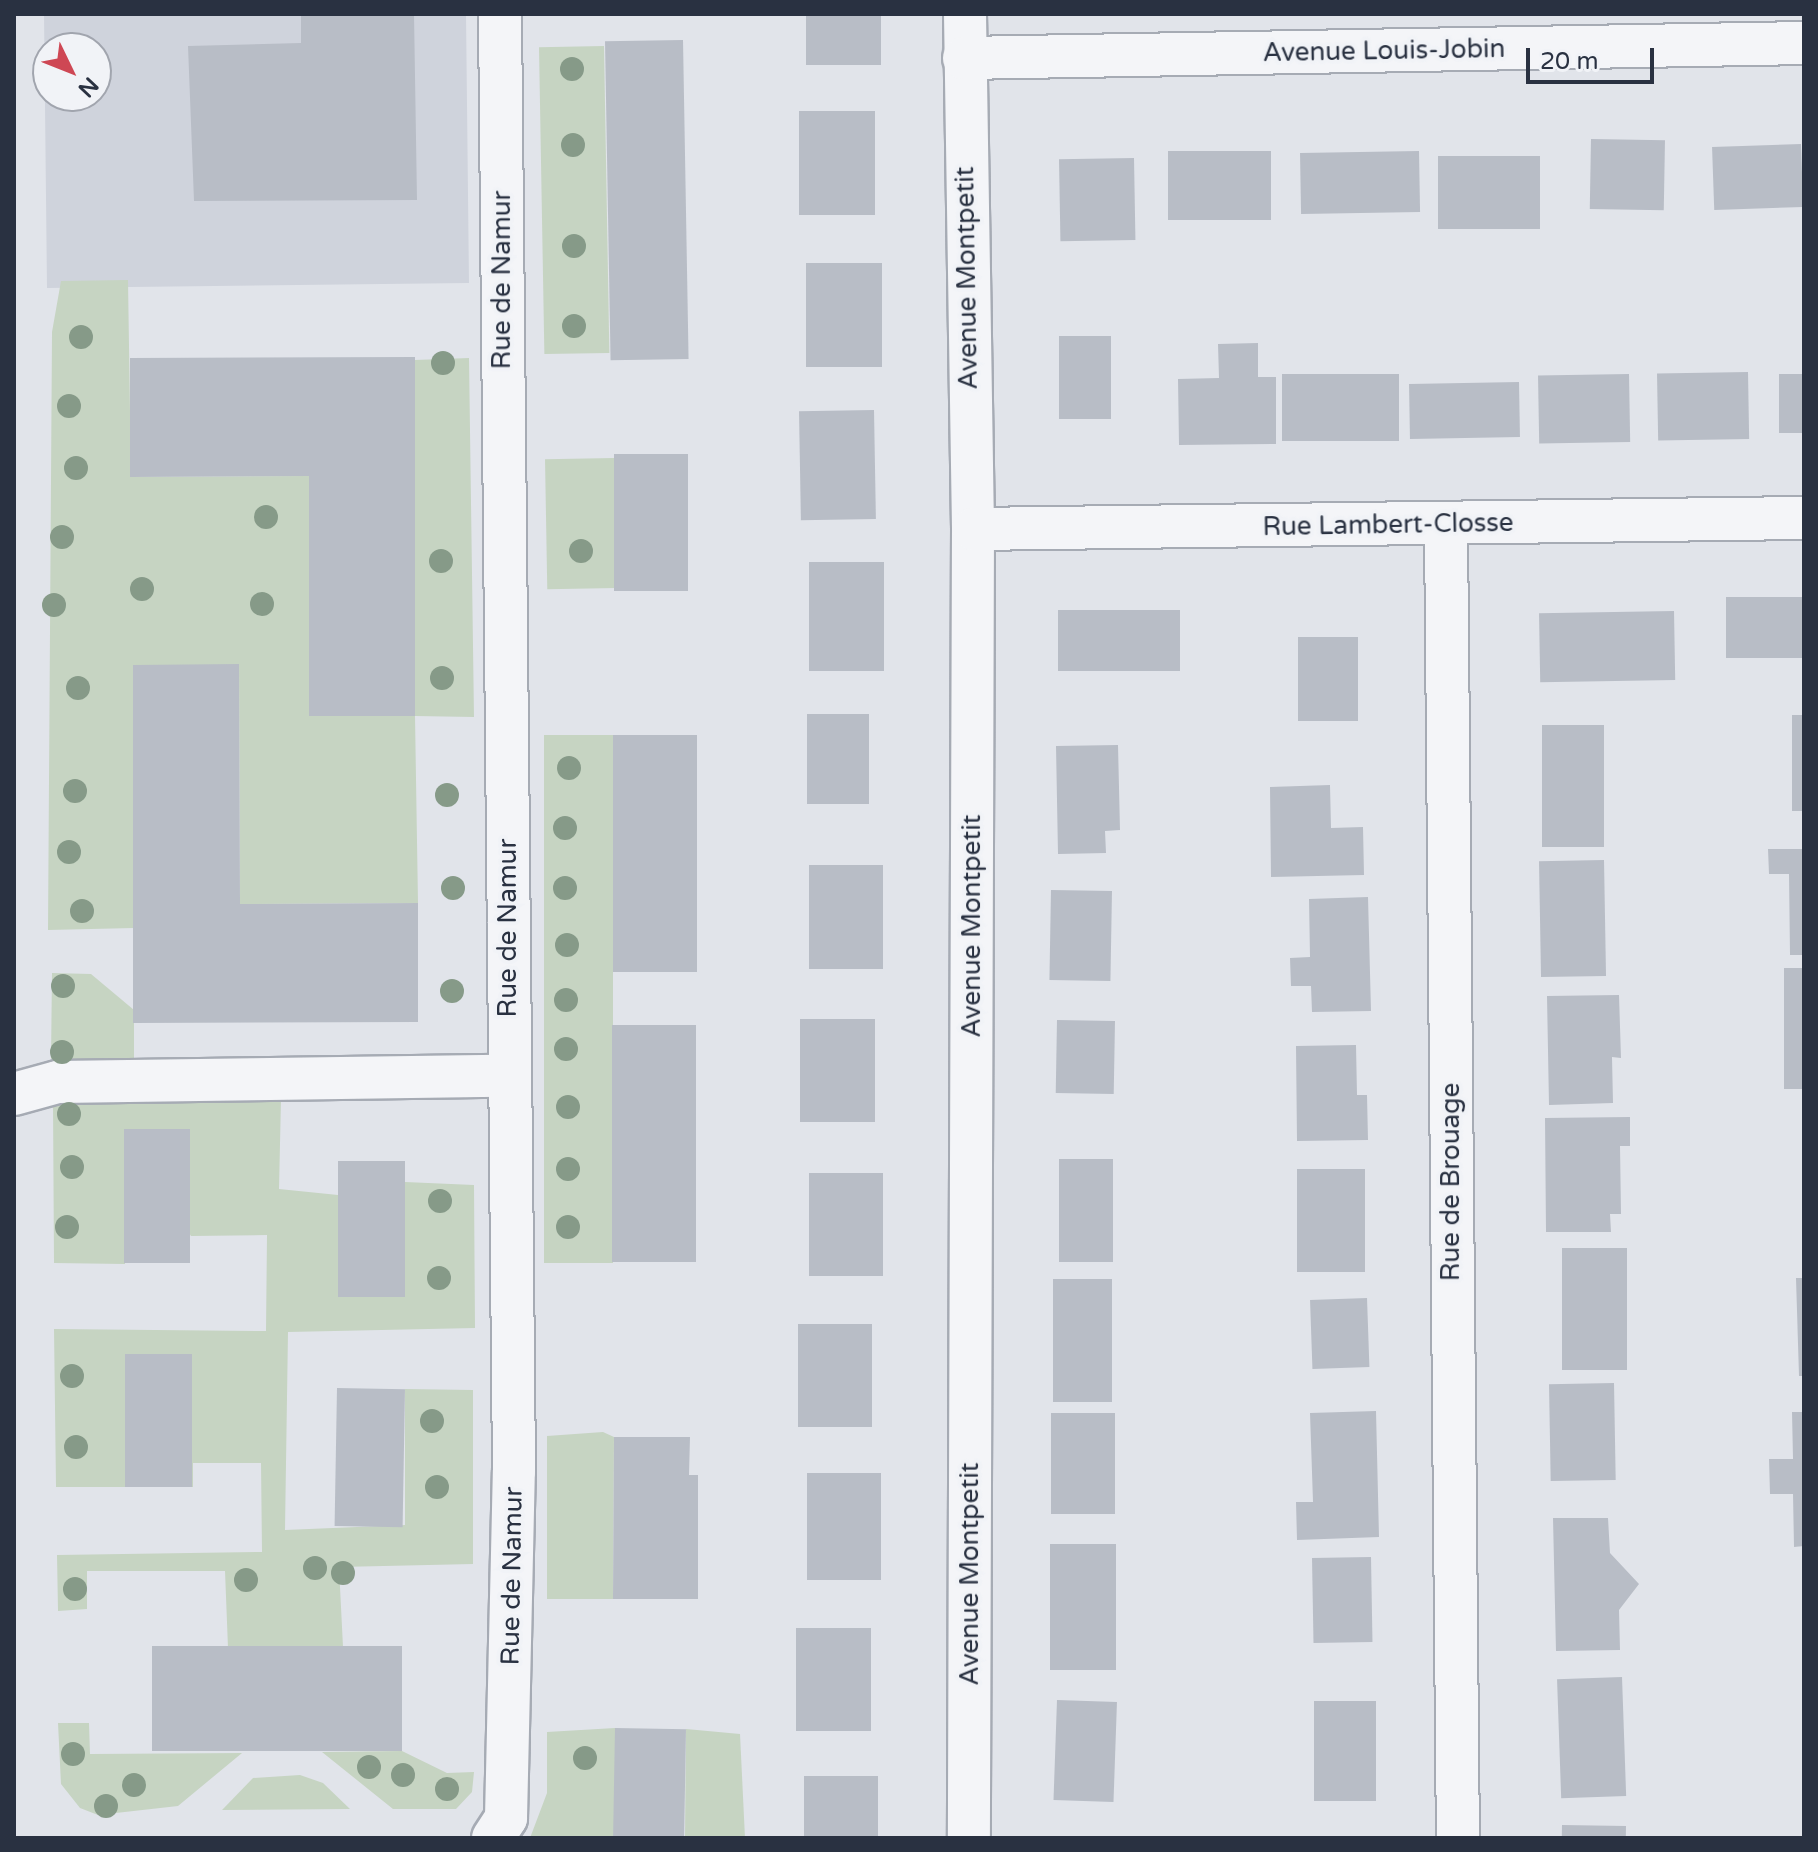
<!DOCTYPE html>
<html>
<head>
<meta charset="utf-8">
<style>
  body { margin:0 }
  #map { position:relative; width:1818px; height:1852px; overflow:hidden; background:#e1e4ea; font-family:"Varela Round",sans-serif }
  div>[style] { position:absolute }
  .built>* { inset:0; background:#cfd3dc }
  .green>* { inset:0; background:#c6d4c2; transform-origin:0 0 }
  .building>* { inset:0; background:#b8bdc6; transform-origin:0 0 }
  .roads { filter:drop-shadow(2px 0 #a6abb4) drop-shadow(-2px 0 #a6abb4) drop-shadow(0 2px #a6abb4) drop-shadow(0 -2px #a6abb4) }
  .minor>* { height:42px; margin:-21px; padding:0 21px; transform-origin:21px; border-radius:21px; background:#f4f5f8 }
  .trees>* { width:24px; height:24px; margin:-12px; border-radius:50%; background:#869a88 }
  span { translate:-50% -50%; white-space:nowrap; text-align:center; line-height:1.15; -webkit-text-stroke:8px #f1f3f7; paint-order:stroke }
  .street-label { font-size:26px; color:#293141 }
  .frame { position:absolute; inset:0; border:16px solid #293141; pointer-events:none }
  .north { position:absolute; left:32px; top:32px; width:80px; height:80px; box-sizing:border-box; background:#f1f3f7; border:2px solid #a1a5ae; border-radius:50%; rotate:133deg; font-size:22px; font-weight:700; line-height:32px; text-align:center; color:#293141 }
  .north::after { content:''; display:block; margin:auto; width:28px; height:36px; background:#ce4754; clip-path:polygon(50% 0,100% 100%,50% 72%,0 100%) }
  .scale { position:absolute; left:1526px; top:48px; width:128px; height:36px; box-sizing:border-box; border:4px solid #293141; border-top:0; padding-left:10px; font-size:24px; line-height:28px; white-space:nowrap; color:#293141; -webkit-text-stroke:6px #f1f3f7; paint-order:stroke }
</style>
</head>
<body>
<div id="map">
  <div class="built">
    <div style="clip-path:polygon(evenodd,44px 14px,466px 14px,469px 283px,47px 288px,44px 14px,48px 48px,96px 48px,96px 96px,48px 96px,48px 48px)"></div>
  </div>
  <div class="green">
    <div style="left:604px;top:46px;width:307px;height:65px;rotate:89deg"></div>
    <div style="clip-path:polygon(128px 280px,131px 477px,309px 476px,309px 716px,415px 715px,415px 360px,469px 358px,474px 717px,415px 716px,418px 903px,240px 904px,239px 665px,133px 665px,134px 928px,48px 930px,52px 332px,61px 281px)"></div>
    <div style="left:614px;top:458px;width:130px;height:69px;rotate:89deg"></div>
    <div style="left:544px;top:735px;width:69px;height:528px"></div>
    <div style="clip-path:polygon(52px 973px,91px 974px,134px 1010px,134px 1060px,51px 1059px)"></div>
    <div style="clip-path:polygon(281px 1099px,279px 1189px,338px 1195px,338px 1297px,405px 1297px,405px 1182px,474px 1185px,475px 1328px,288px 1332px,285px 1530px,405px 1525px,405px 1389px,473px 1390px,473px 1564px,339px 1567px,343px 1647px,228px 1648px,225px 1571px,87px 1571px,87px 1609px,58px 1611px,57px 1555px,262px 1552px,261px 1463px,193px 1463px,193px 1487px,56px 1487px,54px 1329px,266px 1331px,267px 1235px,191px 1236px,124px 1130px,125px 1264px,54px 1263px,53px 1103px)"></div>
    <div style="clip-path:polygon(603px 1432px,614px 1437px,613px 1599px,547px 1599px,547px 1436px)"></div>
    <div style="clip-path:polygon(58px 1723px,89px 1723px,90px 1754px,242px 1753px,178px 1806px,98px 1815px,80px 1808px,61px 1784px)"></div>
    <div style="clip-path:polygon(615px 1728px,615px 1838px,530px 1838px,547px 1793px,547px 1732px)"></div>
    <div style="clip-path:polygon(686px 1729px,740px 1734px,745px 1838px,685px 1838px)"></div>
    <div style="clip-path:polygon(402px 1751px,447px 1773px,474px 1772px,472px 1792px,456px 1809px,393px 1809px,322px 1752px)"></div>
    <div style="clip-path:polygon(300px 1775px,323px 1783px,350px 1809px,222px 1810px,253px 1778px)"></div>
  </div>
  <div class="building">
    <div style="clip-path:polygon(301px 14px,414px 14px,417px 200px,194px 201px,188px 46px,301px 43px)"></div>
    <div style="left:806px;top:14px;width:75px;height:51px"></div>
    <div style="left:683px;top:40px;width:319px;height:78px;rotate:89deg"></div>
    <div style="left:799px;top:111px;width:76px;height:104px"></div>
    <div style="left:1591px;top:139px;width:74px;height:70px;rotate:1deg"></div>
    <div style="left:1801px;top:144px;width:63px;height:89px;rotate:88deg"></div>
    <div style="left:1271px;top:151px;width:69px;height:103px;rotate:90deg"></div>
    <div style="left:1419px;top:151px;width:61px;height:119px;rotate:89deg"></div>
    <div style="left:1438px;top:156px;width:102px;height:73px"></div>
    <div style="left:1134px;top:158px;width:82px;height:75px;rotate:89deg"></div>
    <div style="left:806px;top:263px;width:76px;height:104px"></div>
    <div style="left:1059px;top:336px;width:52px;height:83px"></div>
    <div style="clip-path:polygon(1258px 343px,1258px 377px,1276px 377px,1276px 444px,1179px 445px,1178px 379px,1219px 378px,1218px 344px)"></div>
    <div style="clip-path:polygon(415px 357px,415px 716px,309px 716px,309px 476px,130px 477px,130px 358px)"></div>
    <div style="left:1748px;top:372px;width:67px;height:91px;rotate:89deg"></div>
    <div style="left:1399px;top:374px;width:67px;height:117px;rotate:90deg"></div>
    <div style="left:1629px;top:374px;width:68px;height:91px;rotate:89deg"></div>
    <div style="left:1779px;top:374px;width:25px;height:59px"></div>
    <div style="left:1519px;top:382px;width:55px;height:110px;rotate:89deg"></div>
    <div style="left:874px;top:410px;width:109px;height:75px;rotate:89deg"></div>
    <div style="left:614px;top:454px;width:74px;height:137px"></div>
    <div style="left:884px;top:562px;width:109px;height:75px;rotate:90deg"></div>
    <div style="left:1726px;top:597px;width:78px;height:61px"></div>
    <div style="left:1180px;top:610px;width:61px;height:122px;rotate:90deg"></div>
    <div style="left:1674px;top:611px;width:69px;height:135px;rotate:89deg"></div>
    <div style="left:1298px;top:637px;width:60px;height:84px"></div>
    <div style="clip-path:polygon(239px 664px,240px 904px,418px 903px,418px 1022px,133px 1023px,133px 665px)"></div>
    <div style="left:807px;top:714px;width:62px;height:90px"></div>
    <div style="left:1792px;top:715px;width:12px;height:96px"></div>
    <div style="left:1604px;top:725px;width:122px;height:62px;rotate:90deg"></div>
    <div style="left:613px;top:735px;width:84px;height:237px"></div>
    <div style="clip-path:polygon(1118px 745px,1120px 830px,1105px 831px,1106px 853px,1058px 854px,1056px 746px)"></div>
    <div style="clip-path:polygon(1330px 785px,1331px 828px,1363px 827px,1364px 875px,1271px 877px,1270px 787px)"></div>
    <div style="clip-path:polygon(1768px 849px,1804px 849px,1804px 955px,1790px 955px,1789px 874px,1769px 874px)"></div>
    <div style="left:1604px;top:860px;width:116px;height:65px;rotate:89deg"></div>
    <div style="left:809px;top:865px;width:74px;height:104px"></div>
    <div style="left:1051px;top:890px;width:61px;height:90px;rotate:1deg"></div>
    <div style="clip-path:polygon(1368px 897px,1371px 1011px,1312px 1012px,1311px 986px,1291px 986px,1290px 958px,1310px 957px,1309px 899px)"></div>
    <div style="left:1784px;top:968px;width:20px;height:121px"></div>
    <div style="clip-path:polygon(1619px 995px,1621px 1058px,1612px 1057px,1613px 1103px,1549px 1105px,1547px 996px)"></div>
    <div style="left:800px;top:1019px;width:75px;height:103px"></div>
    <div style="left:1057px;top:1020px;width:58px;height:73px;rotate:1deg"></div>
    <div style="left:696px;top:1025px;width:237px;height:84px;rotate:90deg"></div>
    <div style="clip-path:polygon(1356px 1045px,1357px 1095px,1367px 1095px,1368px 1140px,1297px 1141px,1296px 1046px)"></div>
    <div style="clip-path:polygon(1630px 1117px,1630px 1146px,1620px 1146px,1621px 1214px,1610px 1214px,1611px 1232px,1546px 1232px,1545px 1118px)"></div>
    <div style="left:190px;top:1129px;width:134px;height:66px;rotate:90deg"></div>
    <div style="left:1059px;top:1159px;width:54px;height:103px"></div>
    <div style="left:338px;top:1161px;width:67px;height:136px"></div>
    <div style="left:1297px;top:1169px;width:68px;height:103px"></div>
    <div style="left:809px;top:1173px;width:74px;height:103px"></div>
    <div style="left:1562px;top:1248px;width:65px;height:122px"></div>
    <div style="clip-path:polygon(1796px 1278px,1804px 1278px,1804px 1376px,1799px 1376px)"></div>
    <div style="left:1053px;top:1279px;width:59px;height:123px"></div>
    <div style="left:1367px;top:1298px;width:69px;height:57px;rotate:88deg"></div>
    <div style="left:798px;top:1324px;width:74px;height:103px"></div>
    <div style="left:192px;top:1354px;width:133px;height:67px;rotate:90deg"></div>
    <div style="left:1614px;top:1383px;width:97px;height:65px;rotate:89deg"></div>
    <div style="left:337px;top:1388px;width:68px;height:138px;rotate:1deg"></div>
    <div style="clip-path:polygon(1376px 1411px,1379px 1537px,1297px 1540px,1296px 1502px,1313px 1502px,1310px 1413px)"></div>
    <div style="clip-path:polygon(1792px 1412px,1804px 1412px,1804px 1546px,1794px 1547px,1793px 1494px,1770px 1494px,1769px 1459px,1793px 1459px)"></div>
    <div style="left:1115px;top:1413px;width:101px;height:64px;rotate:90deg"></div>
    <div style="clip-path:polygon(614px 1437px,690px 1437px,689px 1475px,698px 1475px,698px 1599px,613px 1599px)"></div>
    <div style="left:807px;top:1473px;width:74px;height:107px"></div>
    <div style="clip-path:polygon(1553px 1518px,1608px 1518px,1610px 1553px,1639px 1584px,1619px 1610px,1620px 1650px,1556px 1651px)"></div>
    <div style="left:1116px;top:1544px;width:126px;height:66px;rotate:90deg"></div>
    <div style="left:1371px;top:1557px;width:85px;height:59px;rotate:89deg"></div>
    <div style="left:871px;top:1628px;width:103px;height:75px;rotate:90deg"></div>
    <div style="left:402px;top:1646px;width:105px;height:250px;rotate:90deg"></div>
    <div style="left:1622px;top:1677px;width:119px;height:65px;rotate:88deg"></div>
    <div style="left:1057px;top:1700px;width:60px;height:100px;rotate:2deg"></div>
    <div style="left:1314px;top:1701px;width:62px;height:100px"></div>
    <div style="left:615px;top:1728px;width:71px;height:110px;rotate:1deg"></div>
    <div style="left:804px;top:1776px;width:74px;height:62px"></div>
    <div style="left:1562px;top:1825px;width:64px;height:13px;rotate:1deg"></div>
  </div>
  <div class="roads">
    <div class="minor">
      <div style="left:965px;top:14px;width:515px;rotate:89.11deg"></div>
      <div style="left:973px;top:529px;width:1309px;rotate:90.18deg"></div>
      <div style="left:964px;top:58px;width:840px;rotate:-1.02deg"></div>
      <div style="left:1446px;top:526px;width:1312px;rotate:89.48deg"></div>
      <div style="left:973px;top:529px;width:831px;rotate:-0.76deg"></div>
      <div style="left:14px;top:1094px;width:46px;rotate:-15.3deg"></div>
      <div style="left:58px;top:1082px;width:451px;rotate:-0.8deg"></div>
      <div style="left:493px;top:1838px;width:24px;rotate:-57deg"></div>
      <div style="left:506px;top:1818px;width:347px;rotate:-88.7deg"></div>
      <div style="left:514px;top:1471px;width:1457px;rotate:-90.55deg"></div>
    </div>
  </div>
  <div class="trees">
    <div style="left:572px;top:69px"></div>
    <div style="left:573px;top:145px"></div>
    <div style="left:574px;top:246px"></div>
    <div style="left:574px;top:326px"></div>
    <div style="left:81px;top:337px"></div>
    <div style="left:443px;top:363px"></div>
    <div style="left:69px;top:406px"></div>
    <div style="left:76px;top:468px"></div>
    <div style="left:266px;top:517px"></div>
    <div style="left:62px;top:537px"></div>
    <div style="left:581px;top:551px"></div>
    <div style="left:441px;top:561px"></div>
    <div style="left:142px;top:589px"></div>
    <div style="left:262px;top:604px"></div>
    <div style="left:54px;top:605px"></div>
    <div style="left:442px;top:678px"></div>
    <div style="left:78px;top:688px"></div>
    <div style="left:569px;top:768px"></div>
    <div style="left:75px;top:791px"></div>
    <div style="left:447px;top:795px"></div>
    <div style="left:565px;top:828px"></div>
    <div style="left:69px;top:852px"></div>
    <div style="left:453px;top:888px"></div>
    <div style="left:565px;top:888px"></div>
    <div style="left:82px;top:911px"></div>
    <div style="left:567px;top:945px"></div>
    <div style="left:63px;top:986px"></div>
    <div style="left:452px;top:991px"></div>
    <div style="left:566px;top:1000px"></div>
    <div style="left:566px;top:1049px"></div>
    <div style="left:62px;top:1052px"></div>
    <div style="left:568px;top:1107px"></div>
    <div style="left:69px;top:1114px"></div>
    <div style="left:72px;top:1167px"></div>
    <div style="left:568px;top:1169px"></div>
    <div style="left:440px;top:1201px"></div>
    <div style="left:67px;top:1227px"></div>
    <div style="left:568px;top:1227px"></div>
    <div style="left:439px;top:1278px"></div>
    <div style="left:72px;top:1376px"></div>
    <div style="left:432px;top:1421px"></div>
    <div style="left:76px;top:1447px"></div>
    <div style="left:437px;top:1487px"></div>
    <div style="left:315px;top:1568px"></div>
    <div style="left:343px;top:1573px"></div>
    <div style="left:246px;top:1580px"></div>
    <div style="left:75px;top:1589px"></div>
    <div style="left:73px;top:1754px"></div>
    <div style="left:585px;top:1758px"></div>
    <div style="left:369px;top:1767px"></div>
    <div style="left:403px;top:1775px"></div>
    <div style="left:134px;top:1785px"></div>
    <div style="left:447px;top:1789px"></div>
    <div style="left:106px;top:1806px"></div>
  </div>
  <div class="street-label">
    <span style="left:1384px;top:51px;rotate:-1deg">Avenue Louis-Jobin</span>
    <span style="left:967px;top:278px;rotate:-91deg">Avenue Montpetit</span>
    <span style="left:502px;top:280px;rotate:-90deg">Rue de Namur</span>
    <span style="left:1388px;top:525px;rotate:-1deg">Rue Lambert-Closse</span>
    <span style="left:972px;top:926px;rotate:-90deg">Avenue Montpetit</span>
    <span style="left:508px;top:928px;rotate:-90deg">Rue de Namur</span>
    <span style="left:1451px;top:1182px;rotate:-90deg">Rue de Brouage</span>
    <span style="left:970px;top:1574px;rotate:-90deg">Avenue Montpetit</span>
    <span style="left:512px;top:1576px;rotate:-89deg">Rue de Namur</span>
  </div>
  <div class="frame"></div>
  <div class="north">N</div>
  <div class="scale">20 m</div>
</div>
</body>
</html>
